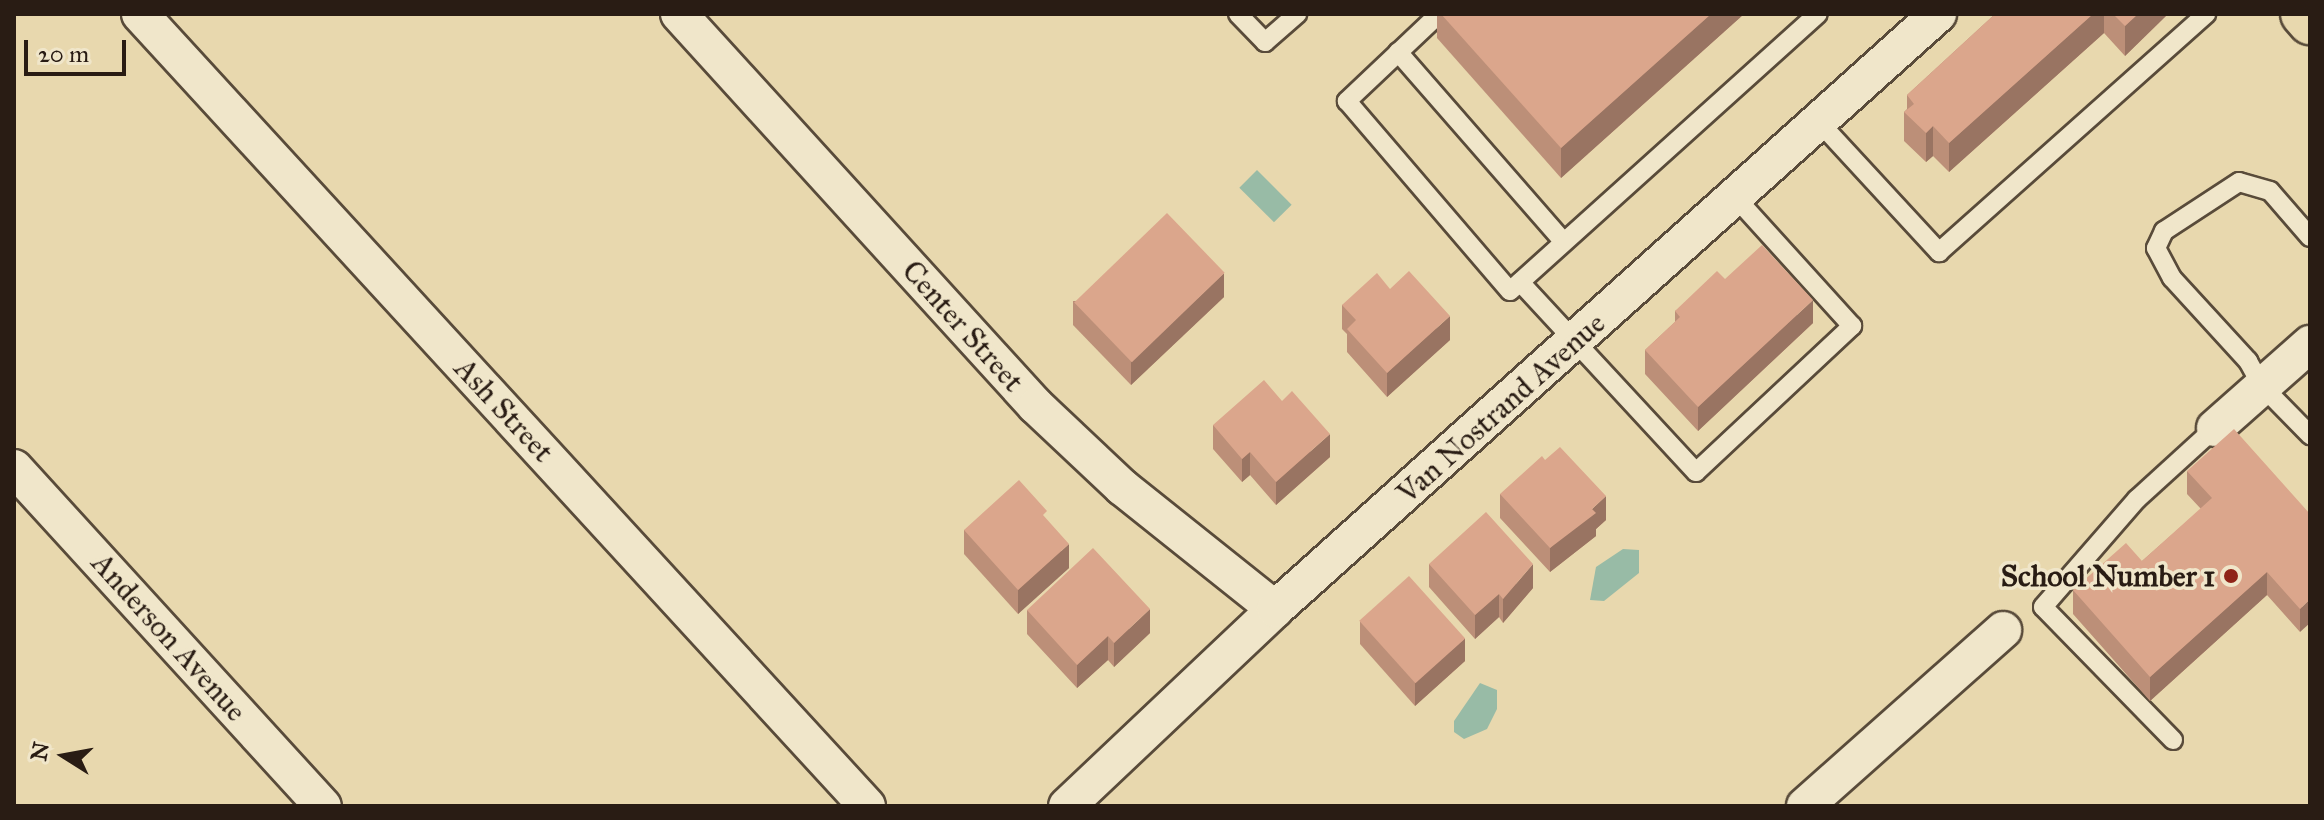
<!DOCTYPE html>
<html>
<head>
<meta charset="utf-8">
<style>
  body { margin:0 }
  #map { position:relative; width:2324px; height:820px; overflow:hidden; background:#e8d8ae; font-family:"IM FELL Great Primer",serif }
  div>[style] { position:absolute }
  .water>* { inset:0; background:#98bba6; transform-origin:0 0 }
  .roads { filter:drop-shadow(2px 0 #594b3a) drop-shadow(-2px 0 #594b3a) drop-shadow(0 2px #594b3a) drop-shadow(0 -2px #594b3a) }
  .lane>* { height:18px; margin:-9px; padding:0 9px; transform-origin:9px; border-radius:9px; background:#f0e6ca }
  .street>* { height:36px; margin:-18px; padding:0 18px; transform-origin:18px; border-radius:18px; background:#f0e6ca }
  .primary>* { height:44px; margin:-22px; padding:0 22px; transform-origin:22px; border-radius:22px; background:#e8d8ae }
  .wall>* { inset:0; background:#bc8f78 }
  .shaded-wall>* { inset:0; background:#997462 }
  .building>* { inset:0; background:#dba68c; transform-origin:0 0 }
  .dots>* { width:22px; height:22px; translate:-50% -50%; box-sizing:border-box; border:4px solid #f0e6ca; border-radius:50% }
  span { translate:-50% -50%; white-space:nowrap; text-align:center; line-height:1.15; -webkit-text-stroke:7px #f0e6ca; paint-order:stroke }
  .street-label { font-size:30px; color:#291c14 }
  .poi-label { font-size:30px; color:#291c14; font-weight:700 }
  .right { translate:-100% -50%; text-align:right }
  .frame { position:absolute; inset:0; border:16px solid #291c14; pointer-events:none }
  .north { position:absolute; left:24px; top:716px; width:80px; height:80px; -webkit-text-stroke:6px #f0e6ca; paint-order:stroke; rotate:281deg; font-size:22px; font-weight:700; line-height:32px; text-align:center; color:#291c14 }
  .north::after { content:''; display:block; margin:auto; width:28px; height:36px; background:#291c14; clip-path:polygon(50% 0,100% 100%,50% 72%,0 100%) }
  .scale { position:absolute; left:24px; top:40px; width:102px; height:36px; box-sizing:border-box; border:4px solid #291c14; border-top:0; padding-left:10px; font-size:24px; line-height:28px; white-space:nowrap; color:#291c14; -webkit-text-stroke:6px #f0e6ca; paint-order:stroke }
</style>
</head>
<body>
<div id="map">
  <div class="water">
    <div style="left:1257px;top:170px;width:49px;height:25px;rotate:45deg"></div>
    <div style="clip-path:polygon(1623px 549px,1639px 550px,1639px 573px,1604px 601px,1590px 600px,1596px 567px)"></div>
    <div style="clip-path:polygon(1480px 683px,1497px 690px,1497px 709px,1487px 729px,1464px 739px,1454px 732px,1454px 721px)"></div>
  </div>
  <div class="roads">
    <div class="lane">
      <div style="left:1238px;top:14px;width:39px;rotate:46deg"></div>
      <div style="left:1265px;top:42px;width:43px;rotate:-41.2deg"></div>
      <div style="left:1439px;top:14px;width:127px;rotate:136.6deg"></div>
      <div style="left:1347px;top:101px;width:250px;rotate:49.4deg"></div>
      <div style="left:1510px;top:291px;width:414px;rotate:-42deg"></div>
      <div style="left:1398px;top:52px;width:252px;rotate:48.9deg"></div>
      <div style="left:1820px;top:123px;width:176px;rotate:47.3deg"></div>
      <div style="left:1939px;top:252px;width:358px;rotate:-41.7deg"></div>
      <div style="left:2310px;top:237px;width:61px;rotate:-131deg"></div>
      <div style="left:2270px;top:191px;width:32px;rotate:-164deg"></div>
      <div style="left:2239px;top:182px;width:90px;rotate:146.8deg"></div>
      <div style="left:2164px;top:231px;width:19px;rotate:115deg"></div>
      <div style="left:2156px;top:248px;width:34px;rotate:62deg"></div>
      <div style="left:2172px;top:278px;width:113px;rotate:47.5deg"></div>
      <div style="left:2248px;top:361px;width:29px;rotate:61deg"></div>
      <div style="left:2262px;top:386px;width:69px;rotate:45.6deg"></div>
      <div style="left:1520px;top:282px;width:259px;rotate:47.2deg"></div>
      <div style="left:1696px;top:472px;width:214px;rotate:-43.1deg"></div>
      <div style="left:1852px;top:326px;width:171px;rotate:-132.2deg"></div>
      <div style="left:2173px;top:740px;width:186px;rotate:-134.3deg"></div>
      <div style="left:2043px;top:607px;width:143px;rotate:-49deg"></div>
      <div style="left:2137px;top:499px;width:105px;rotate:-42.3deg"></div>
    </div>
    <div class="street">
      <div style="left:140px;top:14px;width:1075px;rotate:47.45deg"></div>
      <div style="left:679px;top:14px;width:530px;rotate:47.68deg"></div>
      <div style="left:1036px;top:406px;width:118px;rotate:43.3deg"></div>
      <div style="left:1122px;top:487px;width:196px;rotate:38.6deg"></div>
      <div style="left:2215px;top:428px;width:127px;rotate:-41.5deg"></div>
      <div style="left:14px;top:468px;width:458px;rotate:47.6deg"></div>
      <div style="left:1067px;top:806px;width:286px;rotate:-43.4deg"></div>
      <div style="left:1275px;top:609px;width:891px;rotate:-41.91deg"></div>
      <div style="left:1805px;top:806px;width:265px;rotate:-41.6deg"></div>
    </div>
    <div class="primary">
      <div style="left:2303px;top:14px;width:11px;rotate:49deg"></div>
    </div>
  </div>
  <div class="wall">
    <div style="clip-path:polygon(1437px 14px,1744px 14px,1561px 178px,1437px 38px)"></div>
    <div style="clip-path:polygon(1995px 14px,2168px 14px,2125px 56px,2104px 33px,1949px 172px,1933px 156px,1926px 162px,1904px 141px,1904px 112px,1907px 109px,1907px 95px)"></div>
    <div style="clip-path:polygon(1725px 279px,1813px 323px,1698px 431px,1645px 374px,1645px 350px,1675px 322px,1675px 311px)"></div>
    <div style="clip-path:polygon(1390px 289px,1450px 340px,1387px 397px,1347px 352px,1347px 334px,1342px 329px,1342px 305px)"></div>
    <div style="clip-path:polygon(1224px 297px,1131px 385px,1073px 325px,1073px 301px)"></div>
    <div style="clip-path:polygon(1213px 425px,1330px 457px,1276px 505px,1250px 475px,1242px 482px,1213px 449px)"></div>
    <div style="clip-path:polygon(2187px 471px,2310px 514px,2300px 632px,2267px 595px,2150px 701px,2073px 614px,2073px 590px,2142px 561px,2201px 509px,2187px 494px)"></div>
    <div style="clip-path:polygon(1500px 494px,1606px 520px,1596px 529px,1596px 536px,1550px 572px,1500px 518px)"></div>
    <div style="clip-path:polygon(1047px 521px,1069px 568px,1018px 614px,964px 554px,964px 530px)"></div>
    <div style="clip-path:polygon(1429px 564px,1533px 588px,1503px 623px,1499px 617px,1475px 639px,1429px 587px)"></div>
    <div style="clip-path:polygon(1027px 610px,1150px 633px,1114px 667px,1108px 660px,1077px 688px,1027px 634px)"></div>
    <div style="clip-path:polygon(1360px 621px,1465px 661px,1415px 706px,1360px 644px)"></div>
  </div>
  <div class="shaded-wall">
    <div style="clip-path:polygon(1711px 14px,1744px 14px,1561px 178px,1561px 148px)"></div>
    <div style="clip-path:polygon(2093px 14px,2104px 14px,2104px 33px,1949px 172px,1949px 143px)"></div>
    <div style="clip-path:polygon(2138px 14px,2168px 14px,2125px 56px,2125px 26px)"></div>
    <div style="clip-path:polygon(1933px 126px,1933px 156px,1926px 162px,1926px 133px)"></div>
    <div style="clip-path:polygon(1224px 273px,1224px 297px,1131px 385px,1131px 362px)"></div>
    <div style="clip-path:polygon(1813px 300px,1813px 323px,1698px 431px,1698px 407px)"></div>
    <div style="clip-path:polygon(1450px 316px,1450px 340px,1387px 397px,1387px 373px)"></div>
    <div style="clip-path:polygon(1330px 434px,1330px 457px,1276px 505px,1276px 482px)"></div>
    <div style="clip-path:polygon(1250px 452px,1250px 475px,1242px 482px,1242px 459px)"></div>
    <div style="clip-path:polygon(1606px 496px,1606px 520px,1596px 529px,1596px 536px,1550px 572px,1550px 548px)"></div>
    <div style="clip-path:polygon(1069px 544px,1069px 568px,1018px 614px,1018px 590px)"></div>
    <div style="clip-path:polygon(1533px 564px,1533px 588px,1503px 623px,1503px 599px)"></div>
    <div style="clip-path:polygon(2267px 572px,2267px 595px,2150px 701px,2150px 677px)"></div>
    <div style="clip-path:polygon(1499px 594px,1499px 617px,1475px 639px,1475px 615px)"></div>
    <div style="clip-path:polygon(2310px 599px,2310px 623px,2300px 632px,2300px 609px)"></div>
    <div style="clip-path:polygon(1150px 609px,1150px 633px,1114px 667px,1114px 643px)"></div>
    <div style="clip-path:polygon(1108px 636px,1108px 660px,1077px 688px,1077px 665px)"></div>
    <div style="clip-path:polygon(1465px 638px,1465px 661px,1415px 706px,1415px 682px)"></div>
  </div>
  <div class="building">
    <div style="clip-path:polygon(1441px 14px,1711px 14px,1561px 148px)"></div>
    <div style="clip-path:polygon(1995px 14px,2093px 14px,1949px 143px,1933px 126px,1926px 133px,1904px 112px,1914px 104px,1907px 95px)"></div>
    <div style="clip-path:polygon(2113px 14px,2138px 14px,2125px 26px)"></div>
    <div style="left:1167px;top:213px;width:83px;height:129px;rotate:46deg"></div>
    <div style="clip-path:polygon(1762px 245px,1813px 300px,1698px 407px,1645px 350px,1680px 317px,1675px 311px,1717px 271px,1725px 279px)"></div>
    <div style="clip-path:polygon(1409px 271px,1450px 316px,1387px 373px,1347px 329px,1356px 320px,1342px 305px,1377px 273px,1390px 289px)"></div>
    <div style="clip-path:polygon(1264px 380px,1282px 401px,1292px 391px,1330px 434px,1276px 482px,1250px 452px,1242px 459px,1213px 425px)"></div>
    <div style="clip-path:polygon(2234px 429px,2310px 514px,2310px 599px,2300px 609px,2267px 572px,2150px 677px,2073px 590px,2126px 543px,2142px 561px,2212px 498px,2187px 471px)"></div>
    <div style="clip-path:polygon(1560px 447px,1606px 496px,1592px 509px,1596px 513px,1550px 548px,1500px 494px,1542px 456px,1545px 460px)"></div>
    <div style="clip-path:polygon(1019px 480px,1047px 511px,1043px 515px,1069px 544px,1018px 590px,964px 530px)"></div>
    <div style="clip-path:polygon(1486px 512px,1533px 564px,1503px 599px,1499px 594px,1475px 615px,1429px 564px)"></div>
    <div style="clip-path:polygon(1093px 548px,1150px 609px,1114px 643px,1108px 636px,1077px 665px,1027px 610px)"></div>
    <div style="left:1409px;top:576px;width:84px;height:67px;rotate:48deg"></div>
  </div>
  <div class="dots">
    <div style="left:2231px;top:576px;background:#8f2418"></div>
  </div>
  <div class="street-label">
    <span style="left:963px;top:326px;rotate:48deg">Center Street</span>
    <span style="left:1501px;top:408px;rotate:-42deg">Van Nostrand Avenue</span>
    <span style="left:504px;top:410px;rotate:47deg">Ash Street</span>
    <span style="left:169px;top:637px;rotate:48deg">Anderson Avenue</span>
  </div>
  <div class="poi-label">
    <span class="right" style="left:2215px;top:576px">School Number 1</span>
  </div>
  <div class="frame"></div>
  <div class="north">N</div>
  <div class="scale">20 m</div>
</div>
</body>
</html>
